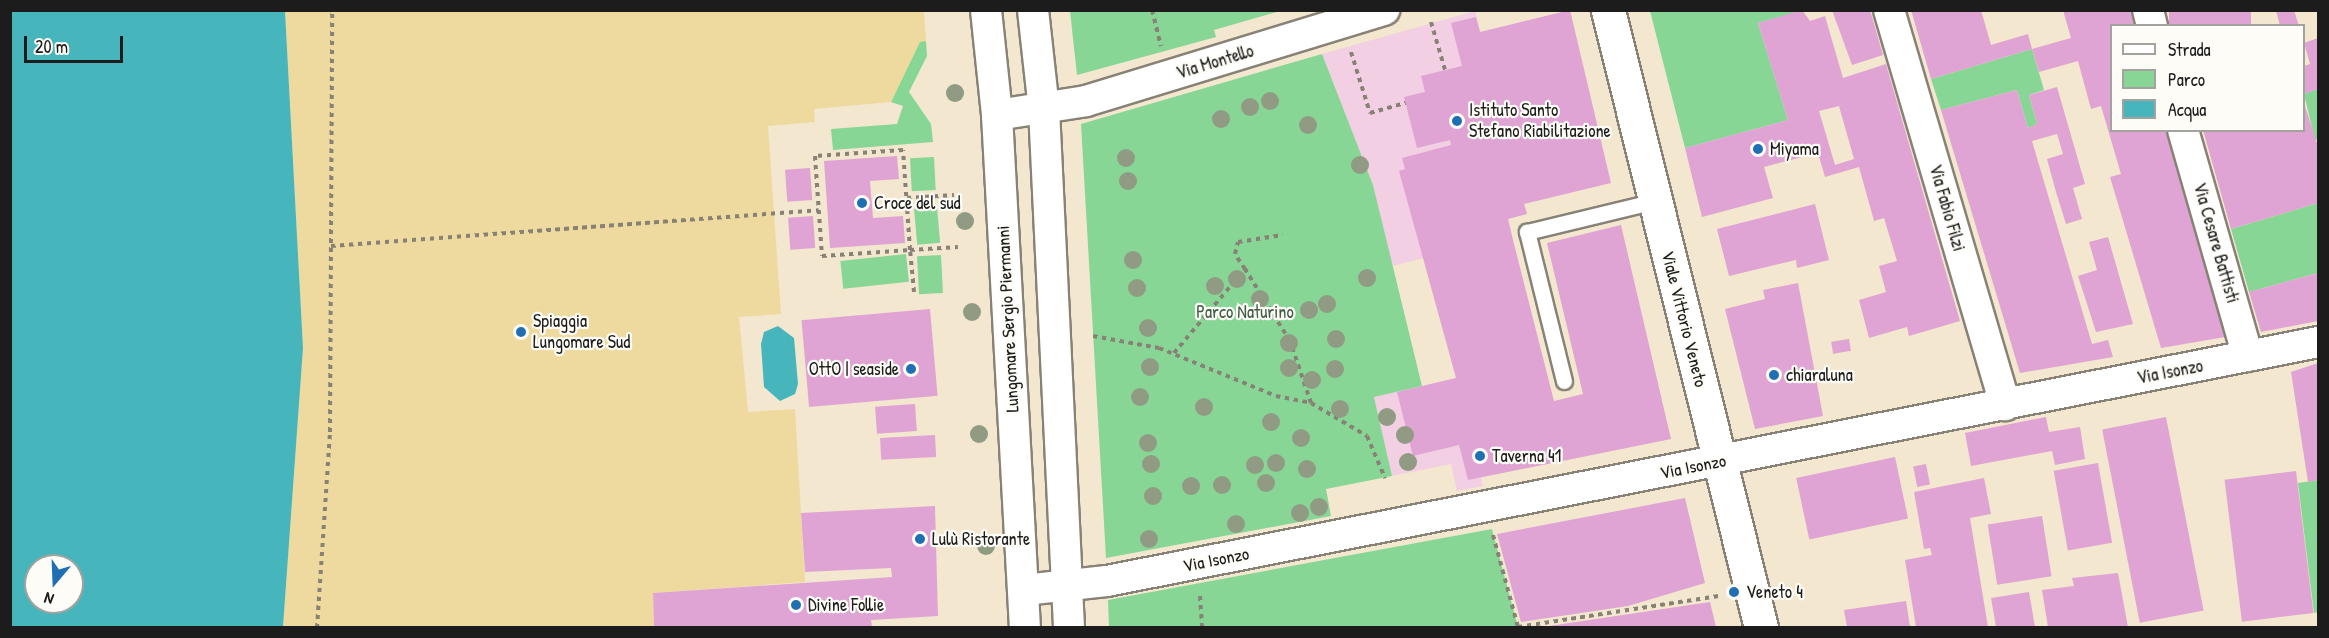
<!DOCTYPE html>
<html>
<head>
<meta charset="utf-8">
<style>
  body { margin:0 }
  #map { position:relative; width:2329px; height:638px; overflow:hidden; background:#f3e7cf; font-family:"Patrick Hand",sans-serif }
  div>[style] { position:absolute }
  .built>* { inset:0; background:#f2cfe2 }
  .green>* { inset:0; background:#87d695; transform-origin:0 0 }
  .sand>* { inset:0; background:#eeda9e }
  .water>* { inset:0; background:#46b6bc }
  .building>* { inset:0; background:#dfa4d3; transform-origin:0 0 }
  .path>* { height:4px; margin-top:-2px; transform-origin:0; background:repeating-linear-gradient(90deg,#888276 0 4.5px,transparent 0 9px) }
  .roads { filter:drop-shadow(2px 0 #888276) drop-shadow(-2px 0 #888276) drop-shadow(0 2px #888276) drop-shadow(0 -2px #888276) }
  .lane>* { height:15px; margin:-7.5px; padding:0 7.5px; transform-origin:7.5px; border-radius:7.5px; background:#fff }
  .street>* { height:30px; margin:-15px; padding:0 15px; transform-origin:15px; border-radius:15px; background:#fff }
  .secondary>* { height:33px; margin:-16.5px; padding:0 16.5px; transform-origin:16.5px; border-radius:16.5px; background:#fff }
  .trees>* { width:18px; height:18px; margin:-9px; border-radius:50%; background:#919b84 }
  .dots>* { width:16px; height:16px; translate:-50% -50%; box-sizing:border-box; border:3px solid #fdfcf7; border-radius:50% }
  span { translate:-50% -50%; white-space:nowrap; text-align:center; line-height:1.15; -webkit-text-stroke:4.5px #fdfcf7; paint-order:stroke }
  .street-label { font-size:18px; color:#1c1c1c }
  .poi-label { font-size:18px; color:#1c1c1c }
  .left { translate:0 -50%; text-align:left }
  .right { translate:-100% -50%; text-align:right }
  .park-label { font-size:18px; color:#415d46 }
  .frame { position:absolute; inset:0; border:12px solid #1c1c1c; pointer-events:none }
  .legend { position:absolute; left:2110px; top:24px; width:195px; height:108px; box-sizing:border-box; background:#fdfcf7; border:2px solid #a3a29f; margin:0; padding:8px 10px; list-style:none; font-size:18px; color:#1c1c1c }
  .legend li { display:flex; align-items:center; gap:12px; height:30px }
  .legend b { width:30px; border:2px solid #a3a29f }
  .north { position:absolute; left:24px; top:554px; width:60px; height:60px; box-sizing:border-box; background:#fdfcf7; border:2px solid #a3a29f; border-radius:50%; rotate:199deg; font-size:16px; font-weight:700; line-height:24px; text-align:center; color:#1c1c1c }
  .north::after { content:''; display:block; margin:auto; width:21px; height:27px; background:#1f6fb2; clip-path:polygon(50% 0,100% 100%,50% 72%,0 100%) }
  .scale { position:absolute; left:24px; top:36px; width:99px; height:27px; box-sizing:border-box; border:3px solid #1c1c1c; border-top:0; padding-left:8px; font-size:18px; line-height:21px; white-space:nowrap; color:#1c1c1c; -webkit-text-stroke:4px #fdfcf7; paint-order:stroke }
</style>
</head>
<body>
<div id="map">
  <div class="built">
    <div style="clip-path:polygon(1475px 11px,1527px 214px,1508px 219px,1512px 236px,1392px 266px,1373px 185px,1322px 54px)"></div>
    <div style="clip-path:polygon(1456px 378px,1483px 486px,1457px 491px,1451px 464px,1392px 476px,1374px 397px)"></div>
  </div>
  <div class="green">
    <div style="clip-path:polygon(1070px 11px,1070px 10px,1280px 11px,1214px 30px,1216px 37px,1077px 75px)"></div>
    <div style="clip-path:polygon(1650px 11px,1802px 11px,1758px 23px,1788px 120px,1685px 148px)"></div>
    <div style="clip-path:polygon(920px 41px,926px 41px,927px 56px,909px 92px,931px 124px,933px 142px,833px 150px,831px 129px,897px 124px,903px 106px,891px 102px)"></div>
    <div style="clip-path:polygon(2032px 49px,2044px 90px,2029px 95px,2037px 124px,2028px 128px,2017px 90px,1941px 110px,1931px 79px)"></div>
    <div style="clip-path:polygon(1322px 54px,1373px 185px,1422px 386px,1374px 397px,1392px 476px,1326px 489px,1331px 516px,1106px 558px,1081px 124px)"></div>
    <div style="clip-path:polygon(2318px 89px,2318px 139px,2315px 140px,2304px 94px)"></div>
    <div style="left:934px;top:157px;width:33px;height:24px;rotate:87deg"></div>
    <div style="clip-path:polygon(2318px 203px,2318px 273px,2249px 292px,2231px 229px)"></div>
    <div style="left:937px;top:207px;width:36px;height:23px;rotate:85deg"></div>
    <div style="left:906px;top:254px;width:28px;height:66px;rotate:84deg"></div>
    <div style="left:941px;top:255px;width:38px;height:24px;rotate:87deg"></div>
    <div style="clip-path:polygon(2318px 480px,2318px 612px,2314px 613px,2298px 483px)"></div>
    <div style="clip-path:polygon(1492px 529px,1518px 627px,1109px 627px,1108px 600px)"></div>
  </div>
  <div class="sand">
    <div style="clip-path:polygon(285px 11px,924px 11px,926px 41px,920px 42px,891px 102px,814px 109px,815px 122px,768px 126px,781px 314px,739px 317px,748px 412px,795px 409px,805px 582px,653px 593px,654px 627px,283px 628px,303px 348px)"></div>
  </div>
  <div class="water">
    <div style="clip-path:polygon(evenodd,10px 11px,285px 11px,303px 348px,283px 627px,11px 627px,10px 11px,36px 566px,72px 566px,72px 602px,36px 602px,36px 566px)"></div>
    <div style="clip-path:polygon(778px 326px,794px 338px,798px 384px,795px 394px,780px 401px,764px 387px,761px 344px,764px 332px)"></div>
  </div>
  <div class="building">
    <div style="clip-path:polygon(1570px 10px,1611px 183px,1524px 204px,1527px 214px,1508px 219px,1512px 236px,1554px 401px,1583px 394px,1547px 243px,1621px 225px,1671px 439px,1468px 480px,1459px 445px,1413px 456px,1397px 392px,1456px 378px,1399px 171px,1405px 169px,1402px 158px,1451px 145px,1450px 140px,1417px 148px,1404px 97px,1425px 92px,1421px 76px,1462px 66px,1451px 23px,1476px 17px,1480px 32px)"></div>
    <div style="clip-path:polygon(evenodd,1802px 10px,1810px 21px,1825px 16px,1843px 78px,1886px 64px,1960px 321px,1909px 336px,1907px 327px,1869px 338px,1859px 300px,1886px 292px,1879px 266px,1897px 261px,1884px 218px,1874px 221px,1859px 167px,1825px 177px,1818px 153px,1764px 167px,1773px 198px,1702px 217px,1685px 148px,1788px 120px,1758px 23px,1802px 10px,1839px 106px,1854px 159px,1835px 165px,1819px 111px,1839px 106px)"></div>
    <div style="clip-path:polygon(1832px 10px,1870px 10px,1883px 55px,1852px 65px)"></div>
    <div style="clip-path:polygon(1911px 10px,1981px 10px,1991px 45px,2028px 34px,2032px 49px,2071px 38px,2063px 10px,2130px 10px,2134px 26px,2112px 26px,2112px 130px,2165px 130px,2225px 337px,2161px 348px,2110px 177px,2121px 174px,2101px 106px,2091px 109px,2078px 61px,2039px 72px,2032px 49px,1931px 79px)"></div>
    <div style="left:2169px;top:10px;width:82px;height:16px"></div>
    <div style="clip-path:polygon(2276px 10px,2294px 10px,2299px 26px,2280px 26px)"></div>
    <div style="clip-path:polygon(2318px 38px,2318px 89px,2304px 94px,2304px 66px,2310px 64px,2304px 43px)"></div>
    <div style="clip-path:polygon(2057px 87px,2085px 184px,2073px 188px,2082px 219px,2066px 224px,2056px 192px,2047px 159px,2063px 154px,2057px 134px,2032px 141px,2092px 344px,2108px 340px,2113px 357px,2020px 373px,1941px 110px,2017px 90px,2028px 128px,2037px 124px,2029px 95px)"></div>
    <div style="clip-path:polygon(2304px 103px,2318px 146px,2318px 203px,2231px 229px,2203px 130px,2304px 130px)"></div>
    <div style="clip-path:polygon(897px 156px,899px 179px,870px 181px,873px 218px,903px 216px,905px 243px,830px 248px,824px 161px)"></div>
    <div style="left:810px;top:168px;width:32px;height:25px;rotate:86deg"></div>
    <div style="clip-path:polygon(1815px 204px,1829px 260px,1797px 268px,1796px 260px,1729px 276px,1717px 229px)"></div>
    <div style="left:813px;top:216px;width:32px;height:25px;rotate:86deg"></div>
    <div style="clip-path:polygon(2108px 237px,2133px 324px,2096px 332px,2078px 276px,2097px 270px,2089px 242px)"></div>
    <div style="clip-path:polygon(2318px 273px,2318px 321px,2261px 332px,2249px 292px)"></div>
    <div style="clip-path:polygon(1798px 283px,1823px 416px,1755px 429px,1725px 309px,1765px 299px,1763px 290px)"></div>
    <div style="left:930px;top:309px;width:87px;height:129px;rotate:85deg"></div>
    <div style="left:1849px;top:339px;width:12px;height:18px;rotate:81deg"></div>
    <div style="clip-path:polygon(2318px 363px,2318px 480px,2308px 482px,2291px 372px)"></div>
    <div style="left:915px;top:404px;width:27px;height:40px;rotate:86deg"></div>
    <div style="clip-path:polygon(2046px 417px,2049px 432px,2080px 427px,2085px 459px,2055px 465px,2052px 451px,1971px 466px,1965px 433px)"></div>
    <div style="left:2166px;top:417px;width:197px;height:65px;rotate:79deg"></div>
    <div style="left:935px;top:435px;width:22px;height:55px;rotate:87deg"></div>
    <div style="left:1895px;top:457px;width:63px;height:101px;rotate:78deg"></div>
    <div style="left:2098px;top:463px;width:81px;height:45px;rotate:80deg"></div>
    <div style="left:1926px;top:464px;width:21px;height:13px;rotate:79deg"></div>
    <div style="left:2296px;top:471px;width:143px;height:72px;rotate:83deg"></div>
    <div style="clip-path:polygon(1984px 478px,1991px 514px,1970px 518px,1988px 627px,1916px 627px,1905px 560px,1932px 555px,1930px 548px,1924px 549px,1914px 492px)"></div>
    <div style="clip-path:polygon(1685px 498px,1705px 583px,1628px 606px,1521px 622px,1497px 534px)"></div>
    <div style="clip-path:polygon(935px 506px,938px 616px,871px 620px,872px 627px,654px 627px,653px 593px,892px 577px,891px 568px,805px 572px,801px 513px)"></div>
    <div style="left:2042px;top:516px;width:61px;height:55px;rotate:81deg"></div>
    <div style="clip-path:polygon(2118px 573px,2128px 627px,2048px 627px,2042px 590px,2074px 586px,2072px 578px)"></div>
    <div style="clip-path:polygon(2029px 592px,2035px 627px,1996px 627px,1991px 598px)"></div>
    <div style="clip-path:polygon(1906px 601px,1910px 627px,1847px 627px,1844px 610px)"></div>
    <div style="clip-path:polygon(1710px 602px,1716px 627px,1550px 627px,1549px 626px)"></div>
  </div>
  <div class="path">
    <div style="left:1152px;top:10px;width:37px;rotate:76deg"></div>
    <div style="left:1431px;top:22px;width:50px;rotate:73.7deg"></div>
    <div style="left:1351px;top:52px;width:64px;rotate:72.7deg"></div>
    <div style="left:1370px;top:113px;width:37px;rotate:-16deg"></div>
    <div style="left:907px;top:198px;width:47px;rotate:-3.7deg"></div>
    <div style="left:331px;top:246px;width:489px;rotate:-4.2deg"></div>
    <div style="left:914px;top:292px;width:42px;rotate:-95.4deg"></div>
    <div style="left:910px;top:250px;width:100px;rotate:-94deg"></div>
    <div style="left:903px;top:150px;width:88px;rotate:176.1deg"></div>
    <div style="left:815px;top:156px;width:100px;rotate:86deg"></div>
    <div style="left:822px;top:256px;width:88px;rotate:-3.9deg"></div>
    <div style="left:910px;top:250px;width:48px;rotate:-3.6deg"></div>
    <div style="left:1093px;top:336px;width:67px;rotate:10.3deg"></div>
    <div style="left:1159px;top:348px;width:126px;rotate:22.3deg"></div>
    <div style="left:1276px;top:396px;width:36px;rotate:11deg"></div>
    <div style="left:1311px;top:403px;width:65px;rotate:-108.7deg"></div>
    <div style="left:1290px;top:341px;width:85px;rotate:-122deg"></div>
    <div style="left:1174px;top:353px;width:110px;rotate:-49.8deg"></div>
    <div style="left:1245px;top:269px;width:18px;rotate:-124deg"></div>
    <div style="left:1235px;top:254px;width:12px;rotate:-76deg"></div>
    <div style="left:1238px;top:242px;width:45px;rotate:-9deg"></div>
    <div style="left:1311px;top:403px;width:65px;rotate:30.5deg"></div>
    <div style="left:1367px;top:436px;width:46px;rotate:66.8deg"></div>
    <div style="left:1493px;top:535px;width:95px;rotate:74.8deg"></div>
    <div style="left:1518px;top:627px;width:203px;rotate:-8.8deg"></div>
    <div style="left:1200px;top:596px;width:32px;rotate:86deg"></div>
    <div style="left:317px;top:628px;width:196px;rotate:-86.2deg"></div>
    <div style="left:330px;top:432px;width:422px;rotate:-89.7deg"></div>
  </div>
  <div class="roads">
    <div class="lane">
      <div style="left:1564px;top:381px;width:154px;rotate:-103.9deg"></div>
      <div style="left:1527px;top:232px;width:132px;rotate:-13.6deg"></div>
    </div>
    <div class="street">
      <div style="left:986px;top:10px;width:106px;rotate:84deg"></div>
      <div style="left:997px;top:115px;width:514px;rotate:86.88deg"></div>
      <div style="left:1033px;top:10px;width:100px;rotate:83.7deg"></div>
      <div style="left:1044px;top:109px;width:520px;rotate:87.24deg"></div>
      <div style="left:1889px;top:10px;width:412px;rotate:73.6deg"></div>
      <div style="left:2148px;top:10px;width:16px;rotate:76deg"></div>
      <div style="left:997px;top:115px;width:90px;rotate:-8.9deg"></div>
      <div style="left:1086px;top:101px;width:312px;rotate:-17deg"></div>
      <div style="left:2183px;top:130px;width:235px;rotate:74deg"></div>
      <div style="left:1024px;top:590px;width:83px;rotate:-6.2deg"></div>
      <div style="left:1107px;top:581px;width:1234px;rotate:-11.16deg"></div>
    </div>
    <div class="secondary">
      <div style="left:1608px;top:10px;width:637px;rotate:76.09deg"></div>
    </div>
  </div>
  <div class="trees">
    <div style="left:955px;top:93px"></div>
    <div style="left:1270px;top:101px"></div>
    <div style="left:1250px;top:107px"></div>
    <div style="left:1221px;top:119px"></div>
    <div style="left:1308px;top:125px"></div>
    <div style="left:1126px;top:158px"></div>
    <div style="left:1360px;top:165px"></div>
    <div style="left:1128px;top:181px"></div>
    <div style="left:965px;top:221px"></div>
    <div style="left:1133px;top:260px"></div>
    <div style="left:1367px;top:278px"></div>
    <div style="left:1237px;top:279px"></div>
    <div style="left:1215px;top:286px"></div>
    <div style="left:1137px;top:288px"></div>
    <div style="left:1260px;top:299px"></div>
    <div style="left:1327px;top:304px"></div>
    <div style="left:1309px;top:310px"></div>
    <div style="left:972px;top:312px"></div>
    <div style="left:1148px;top:328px"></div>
    <div style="left:1336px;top:339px"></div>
    <div style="left:1289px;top:343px"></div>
    <div style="left:1150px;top:367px"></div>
    <div style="left:1289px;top:368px"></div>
    <div style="left:1335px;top:369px"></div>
    <div style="left:1312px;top:380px"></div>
    <div style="left:1140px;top:397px"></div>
    <div style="left:1204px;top:407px"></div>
    <div style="left:1340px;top:409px"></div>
    <div style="left:1387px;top:417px"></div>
    <div style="left:1271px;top:422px"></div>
    <div style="left:979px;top:434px"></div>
    <div style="left:1405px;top:435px"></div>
    <div style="left:1301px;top:438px"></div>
    <div style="left:1148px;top:443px"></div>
    <div style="left:1408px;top:462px"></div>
    <div style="left:1276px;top:463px"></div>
    <div style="left:1151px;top:464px"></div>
    <div style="left:1255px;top:465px"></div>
    <div style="left:1307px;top:469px"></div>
    <div style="left:1266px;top:483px"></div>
    <div style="left:1222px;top:485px"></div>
    <div style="left:1191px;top:486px"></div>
    <div style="left:1153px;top:496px"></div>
    <div style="left:1319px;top:507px"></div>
    <div style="left:1300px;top:513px"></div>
    <div style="left:1236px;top:524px"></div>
    <div style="left:1149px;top:539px"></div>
    <div style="left:986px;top:546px"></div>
  </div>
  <div class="dots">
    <div style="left:1457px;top:121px;background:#1f6fb2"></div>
    <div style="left:1758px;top:149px;background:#1f6fb2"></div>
    <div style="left:862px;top:203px;background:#1f6fb2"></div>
    <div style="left:521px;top:332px;background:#1f6fb2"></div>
    <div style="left:911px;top:369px;background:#1f6fb2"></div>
    <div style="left:1774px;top:375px;background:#1f6fb2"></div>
    <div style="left:1480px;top:456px;background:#1f6fb2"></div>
    <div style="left:920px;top:539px;background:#1f6fb2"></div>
    <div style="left:1734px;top:592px;background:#1f6fb2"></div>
    <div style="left:796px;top:605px;background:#1f6fb2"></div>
  </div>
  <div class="street-label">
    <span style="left:1215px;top:62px;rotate:-17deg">Via Montello</span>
    <span style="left:1947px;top:208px;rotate:74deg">Via Fabio Filzi</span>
    <span style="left:2216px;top:243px;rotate:74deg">Via Cesare Battisti</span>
    <span style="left:1008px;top:319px;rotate:-93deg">Lungomare Sergio Piermanni</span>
    <span style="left:1684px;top:319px;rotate:76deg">Viale Vittorio Veneto</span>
    <span style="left:2170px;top:372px;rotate:-11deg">Via Isonzo</span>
    <span style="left:1693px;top:467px;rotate:-11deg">Via Isonzo</span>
    <span style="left:1216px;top:560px;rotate:-11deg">Via Isonzo</span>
  </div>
  <div class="poi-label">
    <span class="left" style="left:1469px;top:121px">Istituto Santo<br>Stefano Riabilitazione</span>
    <span class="left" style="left:1770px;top:149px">Miyama</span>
    <span class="left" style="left:874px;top:203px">Croce del sud</span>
    <span class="left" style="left:533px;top:332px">Spiaggia<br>Lungomare Sud</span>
    <span class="right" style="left:899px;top:369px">OttO | seaside</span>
    <span class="left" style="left:1786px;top:375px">chiaraluna</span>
    <span class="left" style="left:1492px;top:456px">Taverna 41</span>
    <span class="left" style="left:932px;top:539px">Lulù Ristorante</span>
    <span class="left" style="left:1746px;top:592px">Veneto 4</span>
    <span class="left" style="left:808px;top:605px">Divine Follie</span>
  </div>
  <div class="park-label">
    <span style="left:1245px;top:312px">Parco Naturino</span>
  </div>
  <div class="frame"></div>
  <ul class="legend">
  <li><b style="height:8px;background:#fff"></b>Strada</li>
  <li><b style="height:16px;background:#87d695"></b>Parco</li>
  <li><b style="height:16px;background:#46b6bc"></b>Acqua</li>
  </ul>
  <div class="north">N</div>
  <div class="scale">20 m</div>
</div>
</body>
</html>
